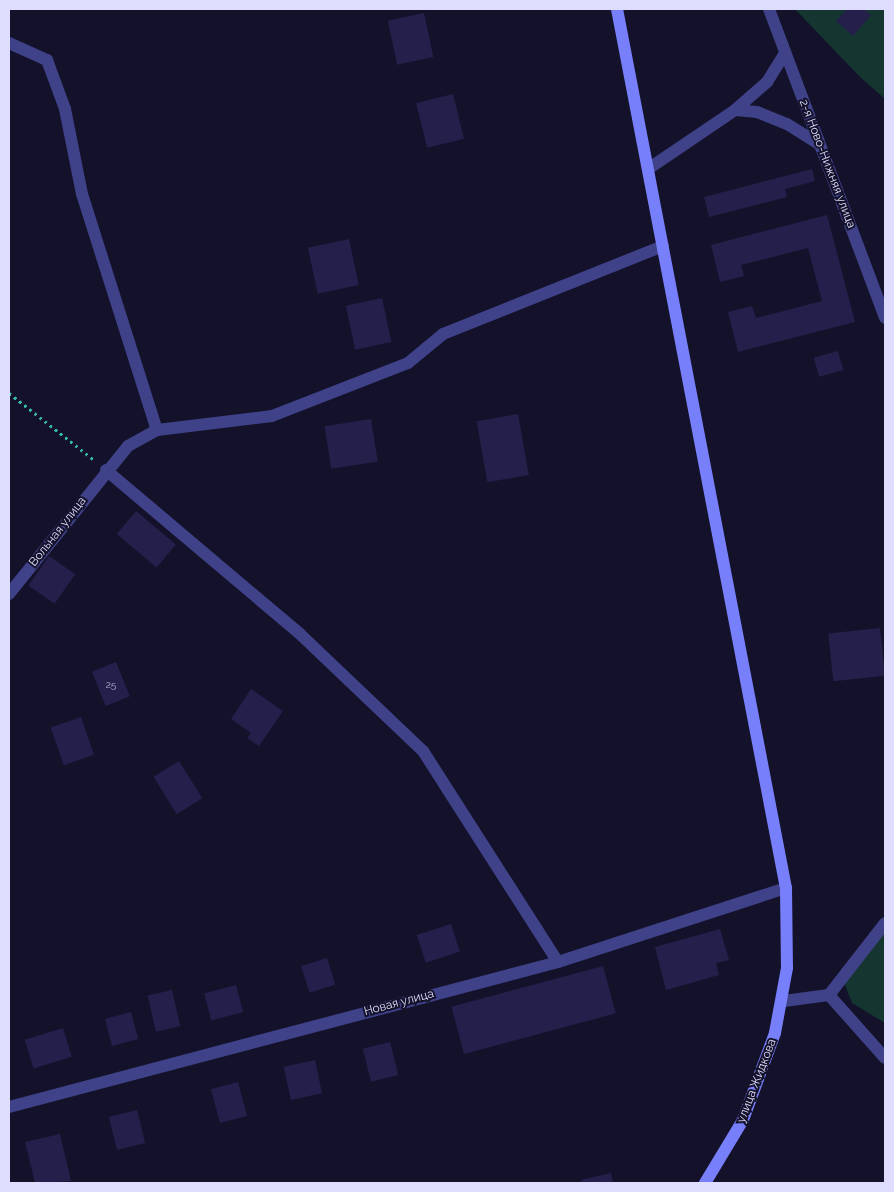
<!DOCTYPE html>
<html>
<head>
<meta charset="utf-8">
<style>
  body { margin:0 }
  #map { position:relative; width:894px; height:1192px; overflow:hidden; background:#14122b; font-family:Raleway,sans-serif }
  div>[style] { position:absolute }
  .green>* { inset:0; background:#153531 }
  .building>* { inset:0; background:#241f4b; transform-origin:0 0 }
  .path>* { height:3px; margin-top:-1.5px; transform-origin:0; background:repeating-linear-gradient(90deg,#35baa7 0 2.5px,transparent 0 6.5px) }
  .lane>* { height:12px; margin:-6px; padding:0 6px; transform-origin:6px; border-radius:6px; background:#3f4288 }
  .street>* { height:12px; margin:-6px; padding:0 6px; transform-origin:6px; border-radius:6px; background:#3f4288 }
  .secondary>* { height:12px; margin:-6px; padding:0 6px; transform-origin:6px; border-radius:6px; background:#787ffa }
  span { translate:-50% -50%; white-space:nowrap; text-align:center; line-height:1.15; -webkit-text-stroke:4px #14122b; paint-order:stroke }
  .number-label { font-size:10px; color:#b0aed1 }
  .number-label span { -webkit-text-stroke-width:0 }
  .street-label { font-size:12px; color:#deddfe }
  .frame { position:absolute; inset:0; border:10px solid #deddfe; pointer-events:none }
</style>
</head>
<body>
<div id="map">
  <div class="green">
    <div style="clip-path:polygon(795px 9px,885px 9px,885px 99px,859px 76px)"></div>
    <div style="clip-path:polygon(885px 919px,885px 1023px,852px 1003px,842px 977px)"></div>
  </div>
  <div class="building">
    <div style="clip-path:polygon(847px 9px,863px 9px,871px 15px,853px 36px,836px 21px)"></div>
    <div style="left:424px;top:13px;width:45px;height:37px;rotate:78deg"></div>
    <div style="left:453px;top:94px;width:46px;height:38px;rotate:76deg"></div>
    <div style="clip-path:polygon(812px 169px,815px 181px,785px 189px,787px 197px,709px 217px,704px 197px)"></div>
    <div style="clip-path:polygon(827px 215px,855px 322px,738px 352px,728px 312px,752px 306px,756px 318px,822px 301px,808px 248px,741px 265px,744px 276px,720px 282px,711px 245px)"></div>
    <div style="left:349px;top:239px;width:47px;height:42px;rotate:78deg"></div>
    <div style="left:382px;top:298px;width:45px;height:37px;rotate:78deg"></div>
    <div style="left:838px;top:351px;width:20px;height:25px;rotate:75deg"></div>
    <div style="left:518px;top:414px;width:62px;height:42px;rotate:80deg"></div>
    <div style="left:371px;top:419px;width:43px;height:47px;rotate:81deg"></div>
    <div style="left:136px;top:511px;width:52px;height:30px;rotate:40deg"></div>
    <div style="left:49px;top:556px;width:32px;height:36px;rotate:35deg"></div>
    <div style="left:880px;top:628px;width:48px;height:52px;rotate:84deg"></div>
    <div style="left:116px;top:662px;width:37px;height:26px;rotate:68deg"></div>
    <div style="clip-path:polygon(251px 689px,283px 711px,259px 746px,247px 738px,251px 733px,231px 719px)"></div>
    <div style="left:81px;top:717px;width:40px;height:32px;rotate:71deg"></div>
    <div style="left:179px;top:761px;width:44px;height:30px;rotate:58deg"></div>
    <div style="left:451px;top:924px;width:29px;height:36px;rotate:72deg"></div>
    <div style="clip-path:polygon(720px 929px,729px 960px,716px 963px,719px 975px,666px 990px,655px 947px)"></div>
    <div style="left:327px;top:958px;width:28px;height:27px;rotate:73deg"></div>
    <div style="left:603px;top:966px;width:49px;height:157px;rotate:75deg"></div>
    <div style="left:236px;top:985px;width:28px;height:33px;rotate:75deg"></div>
    <div style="left:172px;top:990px;width:37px;height:25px;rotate:77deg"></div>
    <div style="left:131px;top:1012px;width:28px;height:27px;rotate:75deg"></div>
    <div style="left:63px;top:1028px;width:30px;height:40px;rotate:73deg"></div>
    <div style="left:390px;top:1042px;width:34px;height:28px;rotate:76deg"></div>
    <div style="left:315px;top:1060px;width:34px;height:32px;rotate:78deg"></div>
    <div style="left:238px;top:1082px;width:35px;height:28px;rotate:75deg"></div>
    <div style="left:137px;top:1110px;width:34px;height:29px;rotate:76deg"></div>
    <div style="clip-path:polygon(60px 1134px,71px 1181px,35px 1183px,25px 1142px)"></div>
    <div style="clip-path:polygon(611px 1173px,613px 1183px,582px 1183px,581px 1180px)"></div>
  </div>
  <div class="path">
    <div style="left:9px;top:393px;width:107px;rotate:38.2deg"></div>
  </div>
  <div class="lane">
    <div style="left:735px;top:110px;width:43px;rotate:-41.2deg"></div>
    <div style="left:767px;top:82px;width:34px;rotate:-58deg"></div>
    <div style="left:648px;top:169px;width:105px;rotate:-34.1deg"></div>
    <div style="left:735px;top:110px;width:22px;rotate:5deg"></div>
    <div style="left:757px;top:112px;width:32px;rotate:22deg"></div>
    <div style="left:787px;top:124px;width:38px;rotate:32deg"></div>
  </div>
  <div class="street">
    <div style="left:769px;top:9px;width:330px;rotate:69.4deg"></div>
    <div style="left:9px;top:43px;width:42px;rotate:24.1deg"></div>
    <div style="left:47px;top:60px;width:52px;rotate:69.8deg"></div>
    <div style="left:65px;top:109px;width:87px;rotate:78.7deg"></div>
    <div style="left:82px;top:194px;width:248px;rotate:72.4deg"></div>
    <div style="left:106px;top:470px;width:254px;rotate:40.2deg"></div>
    <div style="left:300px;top:634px;width:170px;rotate:43.6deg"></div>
    <div style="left:423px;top:751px;width:250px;rotate:57.4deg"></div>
    <div style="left:9px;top:594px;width:190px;rotate:-51.2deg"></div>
    <div style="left:128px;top:446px;width:33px;rotate:-29deg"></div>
    <div style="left:157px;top:430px;width:116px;rotate:-6.9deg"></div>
    <div style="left:272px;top:416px;width:146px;rotate:-21.3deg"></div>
    <div style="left:408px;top:363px;width:45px;rotate:-39.6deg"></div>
    <div style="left:443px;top:334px;width:237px;rotate:-21.8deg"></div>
    <div style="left:829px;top:995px;width:84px;rotate:48.4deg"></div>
    <div style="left:784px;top:1001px;width:45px;rotate:-7.6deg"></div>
    <div style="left:829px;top:995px;width:91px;rotate:-52.1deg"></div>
    <div style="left:9px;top:1107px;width:568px;rotate:-14.79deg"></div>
    <div style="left:558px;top:962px;width:240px;rotate:-18deg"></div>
  </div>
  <div class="secondary">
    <div style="left:617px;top:9px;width:895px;rotate:79.12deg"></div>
    <div style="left:786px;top:888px;width:80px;rotate:89.3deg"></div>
    <div style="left:787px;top:968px;width:66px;rotate:100.5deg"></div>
    <div style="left:775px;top:1033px;width:93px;rotate:110.2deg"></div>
    <div style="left:743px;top:1120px;width:74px;rotate:121.1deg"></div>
  </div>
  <div class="number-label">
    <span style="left:111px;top:685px">25</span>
  </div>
  <div class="street-label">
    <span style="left:827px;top:164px;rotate:69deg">2-я Ново-Нижняя улица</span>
    <span style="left:58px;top:532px;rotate:-52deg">Вольная улица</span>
    <span style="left:399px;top:1003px;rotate:-15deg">Новая улица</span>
    <span style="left:757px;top:1081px;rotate:-69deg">улица Жидкова</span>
  </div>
  <div class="frame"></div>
</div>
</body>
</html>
